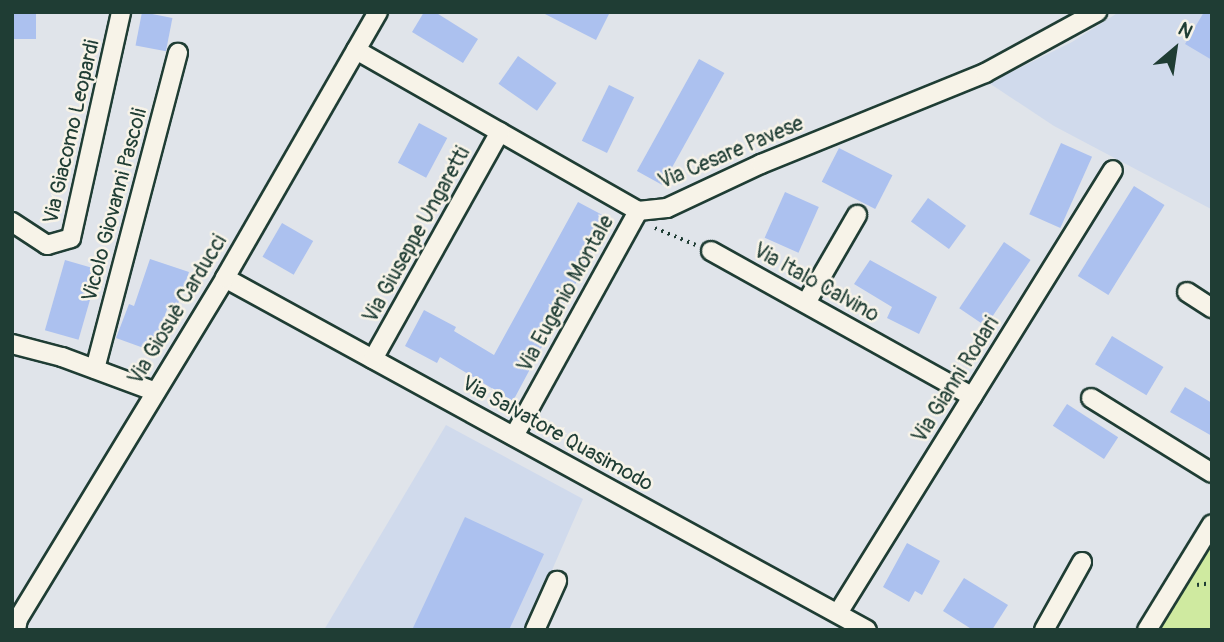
<!DOCTYPE html>
<html>
<head>
<meta charset="utf-8">
<style>
  body { margin:0 }
  #map { position:relative; width:1224px; height:642px; overflow:hidden; background:#e0e4ea; font-family:Pangolin,sans-serif }
  div>[style] { position:absolute }
  .built>* { inset:0; background:#d0daec }
  .green>* { inset:0; background:#cfeaa0 }
  .building>* { inset:0; background:#acc1ef; transform-origin:0 0 }
  .path>* { height:3.5px; margin-top:-1.75px; transform-origin:0; background:repeating-linear-gradient(90deg,#1f3d34 0 2px,transparent 0 7px) }
  .roads { filter:drop-shadow(2px 0 #1f3d34) drop-shadow(-2px 0 #1f3d34) drop-shadow(0 2px #1f3d34) drop-shadow(0 -2px #1f3d34) }
  .minor>* { height:18px; margin:-9px; padding:0 9px; transform-origin:9px; border-radius:9px; background:#f7f3e8 }
  span { translate:-50% -50%; white-space:nowrap; text-align:center; line-height:1.15; -webkit-text-stroke:5px #f7f3e8; paint-order:stroke }
  .street-label { font-size:21px; color:#1f3d34 }
  .frame { position:absolute; inset:0; border:14px solid #1f3d34; pointer-events:none }
  .north { position:absolute; left:1140px; top:14px; width:70px; height:70px; -webkit-text-stroke:5px #f7f3e8; paint-order:stroke; rotate:29deg; font-size:19px; font-weight:700; line-height:28px; text-align:center; color:#1f3d34 }
  .north::after { content:''; display:block; margin:auto; width:24px; height:32px; background:#1f3d34; clip-path:polygon(50% 0,100% 100%,50% 72%,0 100%) }
</style>
</head>
<body>
<div id="map">
  <div class="built">
    <div style="clip-path:polygon(1119px 12px,1212px 12px,1211px 209px,1054px 126px,989px 83px,1072px 42px)"></div>
    <div style="clip-path:polygon(446px 425px,583px 499px,526px 630px,324px 630px)"></div>
  </div>
  <div class="green">
    <div style="clip-path:polygon(1212px 532px,1212px 630px,1153px 630px)"></div>
  </div>
  <div class="building">
    <div style="left:12px;top:12px;width:24px;height:27px"></div>
    <div style="left:142px;top:12px;width:31px;height:34px;rotate:11deg"></div>
    <div style="clip-path:polygon(424px 12px,435px 12px,478px 39px,463px 63px,412px 32px)"></div>
    <div style="clip-path:polygon(541px 12px,610px 12px,596px 40px)"></div>
    <div style="clip-path:polygon(1204px 12px,1212px 12px,1212px 60px,1185px 44px)"></div>
    <div style="left:518px;top:56px;width:47px;height:34px;rotate:35deg"></div>
    <div style="left:699px;top:59px;width:29px;height:128px;rotate:29deg"></div>
    <div style="left:609px;top:85px;width:28px;height:62px;rotate:26deg"></div>
    <div style="left:419px;top:123px;width:32px;height:45px;rotate:28deg"></div>
    <div style="left:1061px;top:143px;width:34px;height:78px;rotate:24deg"></div>
    <div style="left:839px;top:148px;width:60px;height:38px;rotate:27deg"></div>
    <div style="left:1134px;top:186px;width:36px;height:106px;rotate:32deg"></div>
    <div style="left:785px;top:192px;width:37px;height:50px;rotate:24deg"></div>
    <div style="left:928px;top:198px;width:47px;height:29px;rotate:36deg"></div>
    <div style="clip-path:polygon(578px 202px,610px 219px,513px 401px,440px 357px,437px 363px,405px 346px,424px 310px,456px 327px,454px 331px,494px 355px)"></div>
    <div style="left:282px;top:223px;width:36px;height:39px;rotate:30deg"></div>
    <div style="left:1004px;top:242px;width:32px;height:80px;rotate:34deg"></div>
    <div style="clip-path:polygon(150px 259px,189px 272px,177px 307px,169px 304px,152px 351px,116px 338px,129px 304px,134px 306px)"></div>
    <div style="left:65px;top:260px;width:35px;height:73px;rotate:16deg"></div>
    <div style="clip-path:polygon(870px 260px,937px 297px,919px 334px,887px 318px,892px 307px,854px 284px)"></div>
    <div style="left:1112px;top:336px;width:60px;height:33px;rotate:31deg"></div>
    <div style="clip-path:polygon(1185px 387px,1212px 403px,1212px 436px,1170px 412px)"></div>
    <div style="left:1067px;top:404px;width:61px;height:26px;rotate:33deg"></div>
    <div style="clip-path:polygon(465px 517px,544px 554px,509px 630px,412px 630px)"></div>
    <div style="clip-path:polygon(907px 543px,940px 561px,922px 595px,915px 591px,909px 602px,883px 587px)"></div>
    <div style="clip-path:polygon(964px 578px,1008px 605px,992px 630px,973px 630px,943px 611px)"></div>
  </div>
  <div class="path">
    <div style="left:655px;top:228px;width:44px;rotate:22.5deg"></div>
    <div style="left:1197px;top:585px;width:15px;rotate:-8deg"></div>
  </div>
  <div class="roads">
    <div class="minor">
      <div style="left:356px;top:50px;width:325px;rotate:29.7deg"></div>
      <div style="left:638px;top:211px;width:29px;rotate:-6deg"></div>
      <div style="left:667px;top:208px;width:104px;rotate:-25.1deg"></div>
      <div style="left:761px;top:164px;width:242px;rotate:-22.1deg"></div>
      <div style="left:985px;top:73px;width:128px;rotate:-28.6deg"></div>
      <div style="left:12px;top:222px;width:42px;rotate:33.3deg"></div>
      <div style="left:47px;top:245px;width:25px;rotate:-16deg"></div>
      <div style="left:71px;top:238px;width:231px;rotate:-77.5deg"></div>
      <div style="left:711px;top:251px;width:299px;rotate:29.1deg"></div>
      <div style="left:225px;top:278px;width:732px;rotate:28.74deg"></div>
      <div style="left:1187px;top:292px;width:30px;rotate:33deg"></div>
      <div style="left:806px;top:303px;width:102px;rotate:-59.9deg"></div>
      <div style="left:12px;top:344px;width:52px;rotate:14.6deg"></div>
      <div style="left:62px;top:357px;width:100px;rotate:20.4deg"></div>
      <div style="left:373px;top:359px;width:260px;rotate:-60.8deg"></div>
      <div style="left:95px;top:369px;width:327px;rotate:-75.3deg"></div>
      <div style="left:1091px;top:398px;width:142px;rotate:31.8deg"></div>
      <div style="left:514px;top:436px;width:257px;rotate:-61.1deg"></div>
      <div style="left:838px;top:613px;width:521px;rotate:-58.17deg"></div>
      <div style="left:16px;top:630px;width:11px;rotate:-80deg"></div>
      <div style="left:18px;top:619px;width:399px;rotate:-58.7deg"></div>
      <div style="left:225px;top:278px;width:307px;rotate:-60.1deg"></div>
      <div style="left:535px;top:630px;width:54px;rotate:-65.8deg"></div>
      <div style="left:1044px;top:630px;width:78px;rotate:-60.8deg"></div>
      <div style="left:1147px;top:630px;width:124px;rotate:-58.5deg"></div>
    </div>
  </div>
  <div class="street-label">
    <span style="left:72px;top:132px;rotate:-77deg">Via Giacomo Leopardi</span>
    <span style="left:731px;top:153px;rotate:-23deg">Via Cesare Pavese</span>
    <span style="left:115px;top:205px;rotate:-75deg">Vicolo Giovanni Pascoli</span>
    <span style="left:417px;top:235px;rotate:-61deg">Via Giuseppe Ungaretti</span>
    <span style="left:816px;top:283px;rotate:29deg">Via Italo Calvino</span>
    <span style="left:566px;top:294px;rotate:-61deg">Via Eugenio Montale</span>
    <span style="left:178px;top:310px;rotate:-59deg">Via Giosuè Carducci</span>
    <span style="left:956px;top:380px;rotate:-58deg">Via Gianni Rodari</span>
    <span style="left:557px;top:434px;rotate:29deg">Via Salvatore Quasimodo</span>
  </div>
  <div class="frame"></div>
  <div class="north">N</div>
</div>
</body>
</html>
